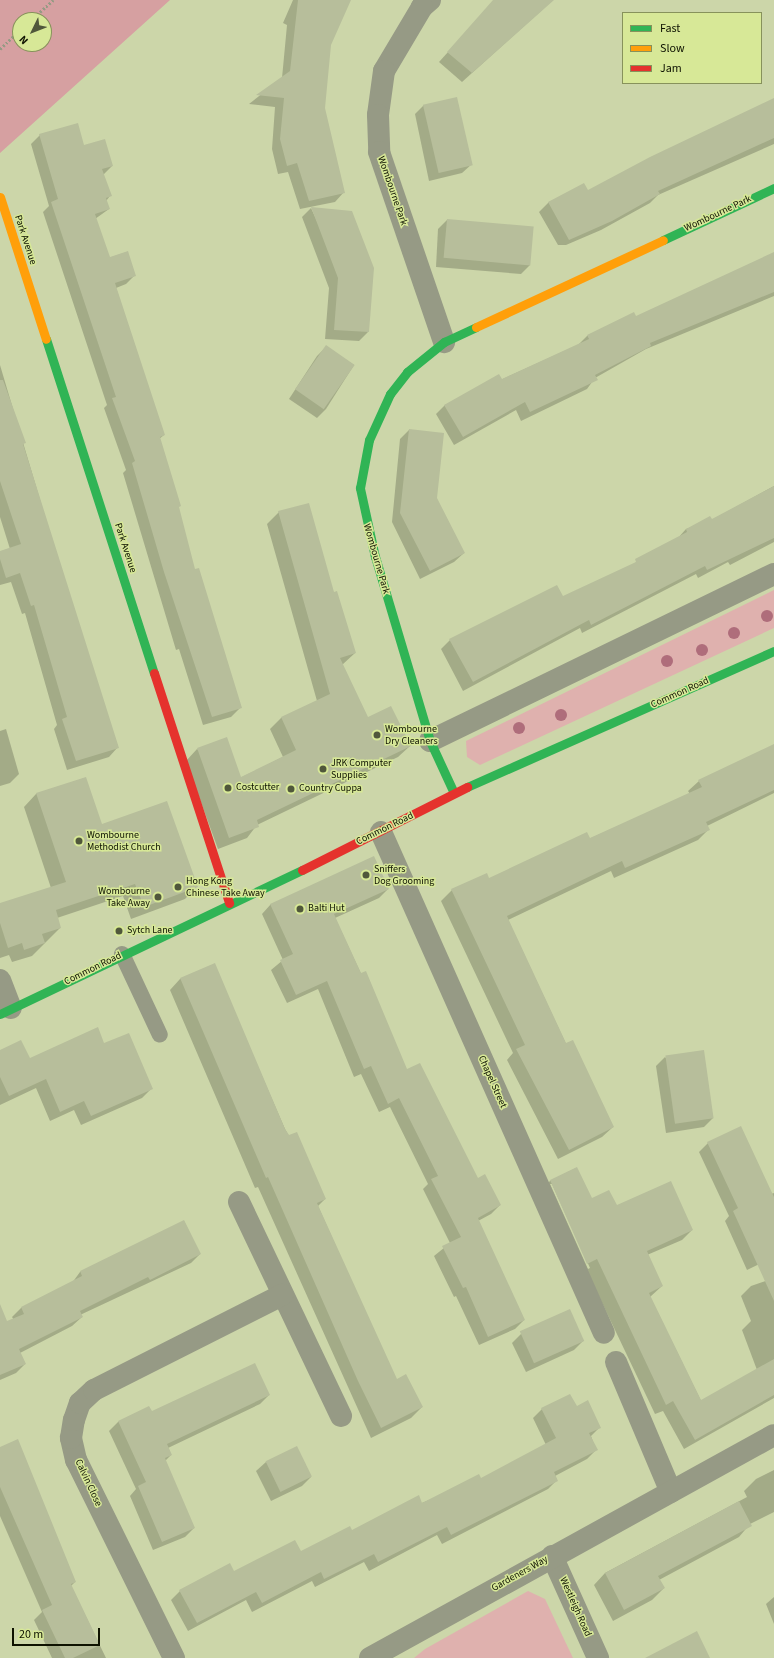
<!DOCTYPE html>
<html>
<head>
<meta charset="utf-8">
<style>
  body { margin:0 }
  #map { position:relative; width:774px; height:1658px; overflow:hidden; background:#ccd6a9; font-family:"Source Sans 3",sans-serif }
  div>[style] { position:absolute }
  .green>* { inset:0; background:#dfb1ae }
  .forest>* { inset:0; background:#d6a0a1 }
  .shadow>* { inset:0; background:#0003 }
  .building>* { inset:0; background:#b7be9b; transform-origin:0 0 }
  .path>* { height:2.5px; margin-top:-1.25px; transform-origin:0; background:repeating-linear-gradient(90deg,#969a84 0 2px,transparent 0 4px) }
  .lane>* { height:16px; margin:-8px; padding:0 8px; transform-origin:8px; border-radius:8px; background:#969a85 }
  .street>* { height:22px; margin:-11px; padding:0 11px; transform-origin:11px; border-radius:11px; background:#969a85 }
  .fast>* { height:9px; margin:-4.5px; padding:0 4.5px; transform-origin:4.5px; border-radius:4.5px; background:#30b455 }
  .slow>* { height:9px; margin:-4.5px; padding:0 4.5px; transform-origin:4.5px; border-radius:4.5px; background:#ff9f0a }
  .jam>* { height:9px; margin:-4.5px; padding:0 4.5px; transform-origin:4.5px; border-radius:4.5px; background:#e5322d }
  .trees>* { width:12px; height:12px; margin:-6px; border-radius:50%; background:#af6d7b }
  .dots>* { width:11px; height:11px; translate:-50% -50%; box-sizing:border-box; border:2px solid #d7e897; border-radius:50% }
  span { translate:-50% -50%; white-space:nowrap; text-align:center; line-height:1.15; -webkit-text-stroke:3px #d7e897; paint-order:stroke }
  .street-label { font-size:10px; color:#0e1200 }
  .poi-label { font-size:10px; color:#0e1200 }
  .left { translate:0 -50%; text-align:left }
  .right { translate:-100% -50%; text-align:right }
  .legend { position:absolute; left:622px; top:12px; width:140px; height:72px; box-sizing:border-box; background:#d7e897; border:1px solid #87925b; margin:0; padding:5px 7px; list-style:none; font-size:12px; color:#0e1200 }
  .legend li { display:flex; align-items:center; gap:8px; height:20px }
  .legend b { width:20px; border:1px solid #87925b }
  .north { position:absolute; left:12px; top:12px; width:40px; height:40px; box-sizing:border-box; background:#d7e897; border:1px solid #87925b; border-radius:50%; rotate:227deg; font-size:11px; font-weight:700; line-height:16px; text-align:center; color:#0e1200 }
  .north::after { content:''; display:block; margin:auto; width:14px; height:18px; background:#50573b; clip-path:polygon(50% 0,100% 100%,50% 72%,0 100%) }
  .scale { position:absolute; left:12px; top:1628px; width:88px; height:18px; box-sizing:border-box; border:2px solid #0e1200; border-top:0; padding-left:5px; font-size:12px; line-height:14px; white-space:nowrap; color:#0e1200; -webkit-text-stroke:3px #d7e897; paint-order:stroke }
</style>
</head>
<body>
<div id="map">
  <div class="green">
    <div style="clip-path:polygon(774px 590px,774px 628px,480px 765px,467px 757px,466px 741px)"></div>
    <div style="clip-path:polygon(528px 1591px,545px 1599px,573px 1658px,414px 1658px,425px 1649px)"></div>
  </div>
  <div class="forest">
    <div style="clip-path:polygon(evenodd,0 0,170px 0,0 153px,0 0,20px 20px,44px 20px,44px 44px,20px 44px,20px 20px)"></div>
  </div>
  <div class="shadow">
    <div style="clip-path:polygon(293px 0,328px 0,330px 45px,324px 108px,344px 192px,335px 202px,300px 209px,288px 172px,278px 174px,272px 149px,275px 107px,249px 104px,282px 78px,287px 25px,283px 23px)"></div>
    <div style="clip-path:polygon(495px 0,553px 0,462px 82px,439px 62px)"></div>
    <div style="clip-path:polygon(424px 105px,472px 164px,462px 173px,429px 181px,415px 114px)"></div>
    <div style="clip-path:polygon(774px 105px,774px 144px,658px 195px,650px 203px,601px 230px,566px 245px,558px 245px,539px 212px,549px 202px,587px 192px)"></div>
    <div style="clip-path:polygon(40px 135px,84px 146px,112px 166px,103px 175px,110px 196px,106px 201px,109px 209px,95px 219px,109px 258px,135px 275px,126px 284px,116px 288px,164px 435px,159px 439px,194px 570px,240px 708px,231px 717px,203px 725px,179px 649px,176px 650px,123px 473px,126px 470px,104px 408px,107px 405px,43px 212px,49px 206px,31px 144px)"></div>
    <div style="clip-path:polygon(311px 208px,368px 332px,359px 341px,325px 339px,329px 288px,302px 217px)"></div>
    <div style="clip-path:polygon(447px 220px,530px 265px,521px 274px,436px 267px,438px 229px)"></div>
    <div style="clip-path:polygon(774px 253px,774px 296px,646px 349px,595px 378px,587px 389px,521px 421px,516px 410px,454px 445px,436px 414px,445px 405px,578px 345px,587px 336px,634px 314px,636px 317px)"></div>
    <div style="clip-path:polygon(326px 347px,354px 365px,326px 409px,317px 418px,289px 399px,317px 356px)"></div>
    <div style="clip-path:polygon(0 365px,68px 594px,118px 747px,109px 757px,67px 770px,54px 729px,57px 725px,25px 613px,22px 614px,11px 582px,0 585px,0 552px,10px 549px,0 517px)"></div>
    <div style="clip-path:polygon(409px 430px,436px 498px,464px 553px,454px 562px,420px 579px,392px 522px,400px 439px)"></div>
    <div style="clip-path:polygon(774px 486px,774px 542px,730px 565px,728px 562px,698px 578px,696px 574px,582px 633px,580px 628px,463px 691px,441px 649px,450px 640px,563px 598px,630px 566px,678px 538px,686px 529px,712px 520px)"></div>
    <div style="clip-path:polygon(279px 512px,355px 653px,342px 665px,368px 719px,410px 746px,398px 757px,257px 825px,247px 838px,218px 849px,186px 761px,197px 749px,240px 778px,283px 757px,270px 729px,281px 718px,317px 701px,267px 524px)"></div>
    <div style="clip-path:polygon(6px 729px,19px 774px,10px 783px,0 786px,0 731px)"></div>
    <div style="clip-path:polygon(774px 746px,774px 793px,707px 826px,709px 829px,698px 840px,614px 878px,611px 871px,508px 920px,566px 1044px,613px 1127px,602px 1137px,558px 1159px,507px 1060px,513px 1053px,441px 901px,452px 890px,489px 879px,589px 839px,690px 794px,688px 791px,699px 781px)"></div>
    <div style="clip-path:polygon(85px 778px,101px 826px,197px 886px,185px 899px,131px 919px,123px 896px,57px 918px,60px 928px,32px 956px,12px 962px,9px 955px,0 958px,0 904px,51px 888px,24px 807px,36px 794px)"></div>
    <div style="clip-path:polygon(388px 889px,379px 898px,335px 918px,406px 1070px,477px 1180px,500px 1205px,491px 1214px,478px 1221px,524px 1320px,515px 1329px,479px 1345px,456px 1296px,454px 1297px,434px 1256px,450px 1243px,423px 1189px,428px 1184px,390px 1107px,379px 1112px,361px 1074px,354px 1077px,318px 989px,287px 1003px,271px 970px,283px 960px,262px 914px,271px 904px)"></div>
    <div style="clip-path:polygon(214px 965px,285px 1129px,325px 1199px,318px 1206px,396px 1381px,422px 1407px,411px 1418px,371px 1438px,258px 1187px,255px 1188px,170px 990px,180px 979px)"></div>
    <div style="clip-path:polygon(104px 1045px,152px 1088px,142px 1098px,81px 1125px,74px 1110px,50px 1121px,36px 1088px,0 1105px,0 1051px,29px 1060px)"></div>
    <div style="clip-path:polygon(665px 1057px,713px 1118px,704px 1127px,666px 1133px,656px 1066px)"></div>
    <div style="clip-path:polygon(708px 1143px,771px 1194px,774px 1193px,774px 1257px,747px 1270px,725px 1221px,729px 1216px,699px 1152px)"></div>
    <div style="clip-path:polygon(evenodd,576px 1168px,591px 1200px,692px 1230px,682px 1240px,647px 1255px,662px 1286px,650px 1297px,701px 1401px,757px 1370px,742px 1330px,751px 1321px,741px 1296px,751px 1286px,774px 1278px,774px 1398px,684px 1449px,663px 1411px,655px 1414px,586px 1269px,540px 1191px,550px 1181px,576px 1168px,550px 1184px,552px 1184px,590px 1268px,588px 1269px,550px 1184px)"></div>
    <div style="clip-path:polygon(184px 1221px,200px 1254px,191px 1263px,80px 1315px,82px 1317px,72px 1326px,20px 1353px,25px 1364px,16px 1373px,0 1380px,0 1326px,14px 1320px,12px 1317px,21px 1308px,72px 1283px,80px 1272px)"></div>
    <div style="clip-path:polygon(521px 1334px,583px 1341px,574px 1350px,526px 1372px,512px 1343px)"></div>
    <div style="clip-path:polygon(269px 1395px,260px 1404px,168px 1448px,171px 1455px,165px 1461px,194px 1528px,185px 1537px,153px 1550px,130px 1496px,136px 1489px,109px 1431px,118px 1422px,149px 1407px,151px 1413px)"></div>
    <div style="clip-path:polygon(576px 1407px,600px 1427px,591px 1436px,596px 1450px,587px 1459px,555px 1476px,557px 1480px,548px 1489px,442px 1544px,437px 1535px,369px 1571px,364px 1562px,315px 1587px,312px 1581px,252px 1612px,246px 1600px,188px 1631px,171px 1600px,180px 1591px,301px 1552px,481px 1479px,546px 1445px,533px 1418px,542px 1409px)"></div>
    <div style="clip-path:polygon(0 1448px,75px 1582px,71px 1586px,106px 1658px,52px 1658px,34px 1620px,42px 1612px,0 1516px)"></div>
    <div style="clip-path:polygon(266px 1462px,311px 1477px,302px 1486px,271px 1501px,256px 1471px)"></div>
    <div style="clip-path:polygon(774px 1470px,774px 1512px,750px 1524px,739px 1537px,659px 1580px,664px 1588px,652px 1600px,613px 1621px,594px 1585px,605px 1573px,747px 1497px,744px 1491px,756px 1479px)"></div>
    <div style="clip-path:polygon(774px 1597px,774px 1624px,766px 1604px)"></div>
  </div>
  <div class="building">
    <div style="clip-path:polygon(298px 0,351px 0,331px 45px,325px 108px,345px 193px,309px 201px,297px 163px,287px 166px,280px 139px,284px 98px,256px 95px,290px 71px)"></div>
    <div style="clip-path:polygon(493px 0,554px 0,472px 73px,447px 52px)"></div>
    <div style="left:457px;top:97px;width:70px;height:35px;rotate:77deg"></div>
    <div style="clip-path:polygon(774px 98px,774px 138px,658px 191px,660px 194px,612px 221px,569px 240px,548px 202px,584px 183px,588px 190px,650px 157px)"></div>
    <div style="clip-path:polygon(78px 123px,84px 145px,105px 139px,113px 166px,102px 169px,112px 196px,106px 198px,110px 209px,95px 214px,110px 257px,128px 251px,136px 276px,115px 283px,165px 435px,160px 437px,181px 506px,179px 507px,195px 569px,199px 568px,242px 708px,212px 717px,164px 572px,132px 463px,135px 461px,112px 398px,116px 397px,51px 202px,58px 199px,39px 134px)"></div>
    <div style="clip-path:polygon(311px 207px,352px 211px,374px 268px,369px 332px,334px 330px,338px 278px)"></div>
    <div style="left:447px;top:219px;width:87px;height:39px;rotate:5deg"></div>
    <div style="clip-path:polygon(774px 252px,774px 292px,650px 343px,651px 346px,595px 375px,598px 380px,530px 412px,525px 402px,463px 437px,444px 405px,499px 374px,502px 379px,589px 339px,587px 335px,634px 312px,636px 316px)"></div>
    <div style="left:326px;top:345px;width:35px;height:54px;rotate:35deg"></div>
    <div style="clip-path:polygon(0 380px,3px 380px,26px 443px,23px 444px,119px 748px,76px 761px,62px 719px,67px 717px,34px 605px,31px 606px,20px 573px,6px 578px,0 559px,0 551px,21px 544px,0 481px)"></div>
    <div style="clip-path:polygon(409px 429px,444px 433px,437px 498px,465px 553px,430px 571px,400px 513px)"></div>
    <div style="clip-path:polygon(774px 486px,774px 538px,707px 570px,705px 566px,591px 625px,589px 620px,473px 682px,449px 639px,557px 585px,563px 596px,636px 562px,635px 559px,687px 532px,686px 529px,710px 516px,712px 519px)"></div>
    <div style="clip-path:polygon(309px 503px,334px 592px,337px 591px,356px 653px,340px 658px,368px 717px,391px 706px,411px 746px,257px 820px,259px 827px,229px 838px,197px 748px,227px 737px,241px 777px,296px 750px,281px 717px,330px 694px,278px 511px)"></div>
    <div style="clip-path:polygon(774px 744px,774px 790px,706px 822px,710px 830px,625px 868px,622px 861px,507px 916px,566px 1043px,573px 1040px,614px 1127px,569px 1150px,516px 1049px,525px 1045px,451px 889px,487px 873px,489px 878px,587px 832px,590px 838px,702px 787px,698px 780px)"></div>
    <div style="clip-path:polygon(86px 777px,102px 824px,167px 801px,198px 887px,144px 907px,135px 884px,56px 910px,61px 928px,42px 934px,45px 943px,24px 950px,22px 943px,8px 948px,0 923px,0 903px,66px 882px,36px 793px)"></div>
    <div style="clip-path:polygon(374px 856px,389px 889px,334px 914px,361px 973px,366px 971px,407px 1069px,420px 1063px,478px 1178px,485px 1174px,501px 1205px,478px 1218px,525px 1320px,488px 1337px,466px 1287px,463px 1288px,442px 1246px,461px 1237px,431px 1179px,438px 1176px,399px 1098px,388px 1104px,371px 1066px,364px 1069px,327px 981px,296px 995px,280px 960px,293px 954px,270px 904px)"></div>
    <div style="clip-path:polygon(215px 963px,285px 1129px,289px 1135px,297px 1132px,326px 1199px,317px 1203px,397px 1379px,406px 1374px,423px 1407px,381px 1428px,358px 1381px,268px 1177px,266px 1178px,180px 978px)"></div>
    <div style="clip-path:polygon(98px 1027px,104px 1043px,129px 1033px,153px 1089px,91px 1116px,84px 1101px,60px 1112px,46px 1079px,9px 1096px,0 1077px,0 1050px,21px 1040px,30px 1058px)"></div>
    <div style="left:704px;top:1050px;width:69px;height:39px;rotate:82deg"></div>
    <div style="clip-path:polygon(741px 1126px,774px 1197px,774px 1301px,733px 1211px,738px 1208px,707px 1142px)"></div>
    <div style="clip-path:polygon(577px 1167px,592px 1198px,609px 1190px,617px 1205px,671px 1181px,693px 1230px,647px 1251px,663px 1286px,649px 1293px,701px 1400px,774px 1359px,774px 1395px,695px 1440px,673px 1401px,666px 1405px,597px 1259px,587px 1264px,550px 1180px)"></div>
    <div style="clip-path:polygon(184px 1220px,201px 1254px,150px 1280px,148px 1277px,80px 1311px,83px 1317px,19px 1349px,26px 1364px,0 1375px,0 1304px,7px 1321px,24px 1314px,21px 1307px,82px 1276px,80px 1271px)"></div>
    <div style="left:570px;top:1309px;width:35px;height:55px;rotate:66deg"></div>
    <div style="clip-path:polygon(255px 1363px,270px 1395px,167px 1444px,172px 1455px,165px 1458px,195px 1528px,162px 1542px,138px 1486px,146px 1482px,118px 1421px,149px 1406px,152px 1411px)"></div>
    <div style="clip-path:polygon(570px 1394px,577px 1406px,588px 1400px,601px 1428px,589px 1433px,598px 1450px,554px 1472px,558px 1481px,451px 1535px,447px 1527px,378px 1562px,374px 1554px,324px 1579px,321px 1572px,262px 1603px,256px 1592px,197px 1623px,179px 1590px,230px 1563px,234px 1571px,295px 1540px,301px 1551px,350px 1526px,352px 1530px,419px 1495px,422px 1503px,479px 1474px,481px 1478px,556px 1438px,541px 1408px)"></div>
    <div style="clip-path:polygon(18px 1439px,76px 1582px,71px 1584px,100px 1645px,73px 1658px,65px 1658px,42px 1610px,52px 1605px,0 1487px,0 1447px)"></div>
    <div style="left:297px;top:1446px;width:34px;height:35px;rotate:64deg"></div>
    <div style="clip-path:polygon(739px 1501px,752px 1526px,658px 1576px,665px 1588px,624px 1610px,605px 1573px)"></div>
    <div style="clip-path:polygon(697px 1631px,710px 1658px,645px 1658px)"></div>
  </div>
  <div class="path">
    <div style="left:31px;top:20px;width:30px;rotate:-42deg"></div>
    <div style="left:0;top:49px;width:28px;rotate:-44deg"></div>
  </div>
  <div class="lane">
    <div style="left:122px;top:954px;width:89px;rotate:64.9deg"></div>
  </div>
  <div class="street">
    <div style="left:430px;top:0;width:11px;rotate:139deg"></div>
    <div style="left:422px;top:7px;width:74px;rotate:120.7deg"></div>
    <div style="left:384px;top:71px;width:44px;rotate:97.8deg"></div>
    <div style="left:378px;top:115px;width:37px;rotate:88deg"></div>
    <div style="left:379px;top:152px;width:201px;rotate:71.1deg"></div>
    <div style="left:430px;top:741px;width:382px;rotate:-25.9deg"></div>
    <div style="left:381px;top:832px;width:548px;rotate:66.01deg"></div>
    <div style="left:0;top:980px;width:30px;rotate:69deg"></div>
    <div style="left:239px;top:1202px;width:237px;rotate:64.5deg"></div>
    <div style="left:616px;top:1362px;width:141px;rotate:67.1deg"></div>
    <div style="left:552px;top:1556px;width:112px;rotate:65.7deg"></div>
    <div style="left:174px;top:1658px;width:221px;rotate:-116.3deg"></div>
    <div style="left:76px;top:1460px;width:23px;rotate:-103deg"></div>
    <div style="left:71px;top:1438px;width:18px;rotate:-81deg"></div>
    <div style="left:74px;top:1420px;width:18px;rotate:-71deg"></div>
    <div style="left:80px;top:1403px;width:19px;rotate:-43deg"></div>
    <div style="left:94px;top:1390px;width:211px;rotate:-26.8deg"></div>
    <div style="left:370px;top:1658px;width:461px;rotate:-28.9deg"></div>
  </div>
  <div class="fast">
    <div style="left:663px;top:240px;width:123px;rotate:-25.1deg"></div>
    <div style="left:46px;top:339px;width:351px;rotate:72.1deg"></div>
    <div style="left:467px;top:787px;width:336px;rotate:-23.9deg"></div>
    <div style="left:454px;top:793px;width:57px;rotate:-114.8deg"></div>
    <div style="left:430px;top:741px;width:192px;rotate:-106.6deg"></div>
    <div style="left:375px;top:557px;width:71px;rotate:-102.3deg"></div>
    <div style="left:360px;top:488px;width:49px;rotate:-79.4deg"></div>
    <div style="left:369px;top:440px;width:51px;rotate:-65.5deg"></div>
    <div style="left:390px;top:394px;width:28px;rotate:-52deg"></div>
    <div style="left:407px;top:372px;width:48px;rotate:-39deg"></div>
    <div style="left:444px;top:342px;width:35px;rotate:-25deg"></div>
    <div style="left:0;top:1014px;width:335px;rotate:-25.5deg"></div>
  </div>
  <div class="slow">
    <div style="left:0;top:197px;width:149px;rotate:72.1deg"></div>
    <div style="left:476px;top:327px;width:206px;rotate:-24.9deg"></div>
  </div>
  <div class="jam">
    <div style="left:154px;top:673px;width:242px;rotate:71.9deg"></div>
    <div style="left:302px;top:870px;width:185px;rotate:-26.7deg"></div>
  </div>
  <div class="trees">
    <div style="left:767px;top:616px"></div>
    <div style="left:734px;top:633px"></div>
    <div style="left:702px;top:650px"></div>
    <div style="left:667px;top:661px"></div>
    <div style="left:561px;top:715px"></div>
    <div style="left:519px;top:728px"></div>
  </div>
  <div class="dots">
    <div style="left:377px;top:735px;background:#50573b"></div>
    <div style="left:323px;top:769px;background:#50573b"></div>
    <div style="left:228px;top:788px;background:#50573b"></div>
    <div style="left:291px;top:789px;background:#50573b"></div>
    <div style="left:79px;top:841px;background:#50573b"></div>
    <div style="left:366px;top:875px;background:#50573b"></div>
    <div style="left:178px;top:887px;background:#50573b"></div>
    <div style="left:158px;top:897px;background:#50573b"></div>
    <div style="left:300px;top:909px;background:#50573b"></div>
    <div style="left:119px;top:931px;background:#50573b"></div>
  </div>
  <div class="street-label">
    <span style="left:392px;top:191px;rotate:71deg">Wombourne Park</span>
    <span style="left:718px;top:214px;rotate:-25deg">Wombourne Park</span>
    <span style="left:25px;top:240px;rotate:72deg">Park Avenue</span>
    <span style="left:125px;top:548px;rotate:72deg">Park Avenue</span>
    <span style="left:376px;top:559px;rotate:74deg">Wombourne Park</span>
    <span style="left:680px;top:693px;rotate:-24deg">Common Road</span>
    <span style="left:385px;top:829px;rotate:-26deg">Common Road</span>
    <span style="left:93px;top:969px;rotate:-26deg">Common Road</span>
    <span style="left:492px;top:1082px;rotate:66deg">Chapel Street</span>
    <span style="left:88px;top:1483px;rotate:65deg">Calvin Close</span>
    <span style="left:520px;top:1574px;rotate:-29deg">Gardeners Way</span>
    <span style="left:575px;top:1607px;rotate:66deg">Westleigh Road</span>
  </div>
  <div class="poi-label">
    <span class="left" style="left:385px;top:735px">Wombourne<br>Dry Cleaners</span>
    <span class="left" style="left:331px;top:769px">JRK Computer<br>Supplies</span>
    <span class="left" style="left:236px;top:788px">Costcutter</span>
    <span class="left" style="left:299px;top:789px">Country Cuppa</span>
    <span class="left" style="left:87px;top:841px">Wombourne<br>Methodist Church</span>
    <span class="left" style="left:374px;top:875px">Sniffers<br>Dog Grooming</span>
    <span class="left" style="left:186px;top:887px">Hong Kong<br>Chinese Take Away</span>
    <span class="right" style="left:150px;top:897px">Wombourne<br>Take Away</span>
    <span class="left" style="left:308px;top:909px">Balti Hut</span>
    <span class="left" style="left:127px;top:931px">Sytch Lane</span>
  </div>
  <ul class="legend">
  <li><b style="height:5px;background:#30b455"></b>Fast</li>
  <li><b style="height:5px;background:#ff9f0a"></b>Slow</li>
  <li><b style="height:5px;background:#e5322d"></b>Jam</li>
  </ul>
  <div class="north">N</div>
  <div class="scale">20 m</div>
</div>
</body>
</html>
